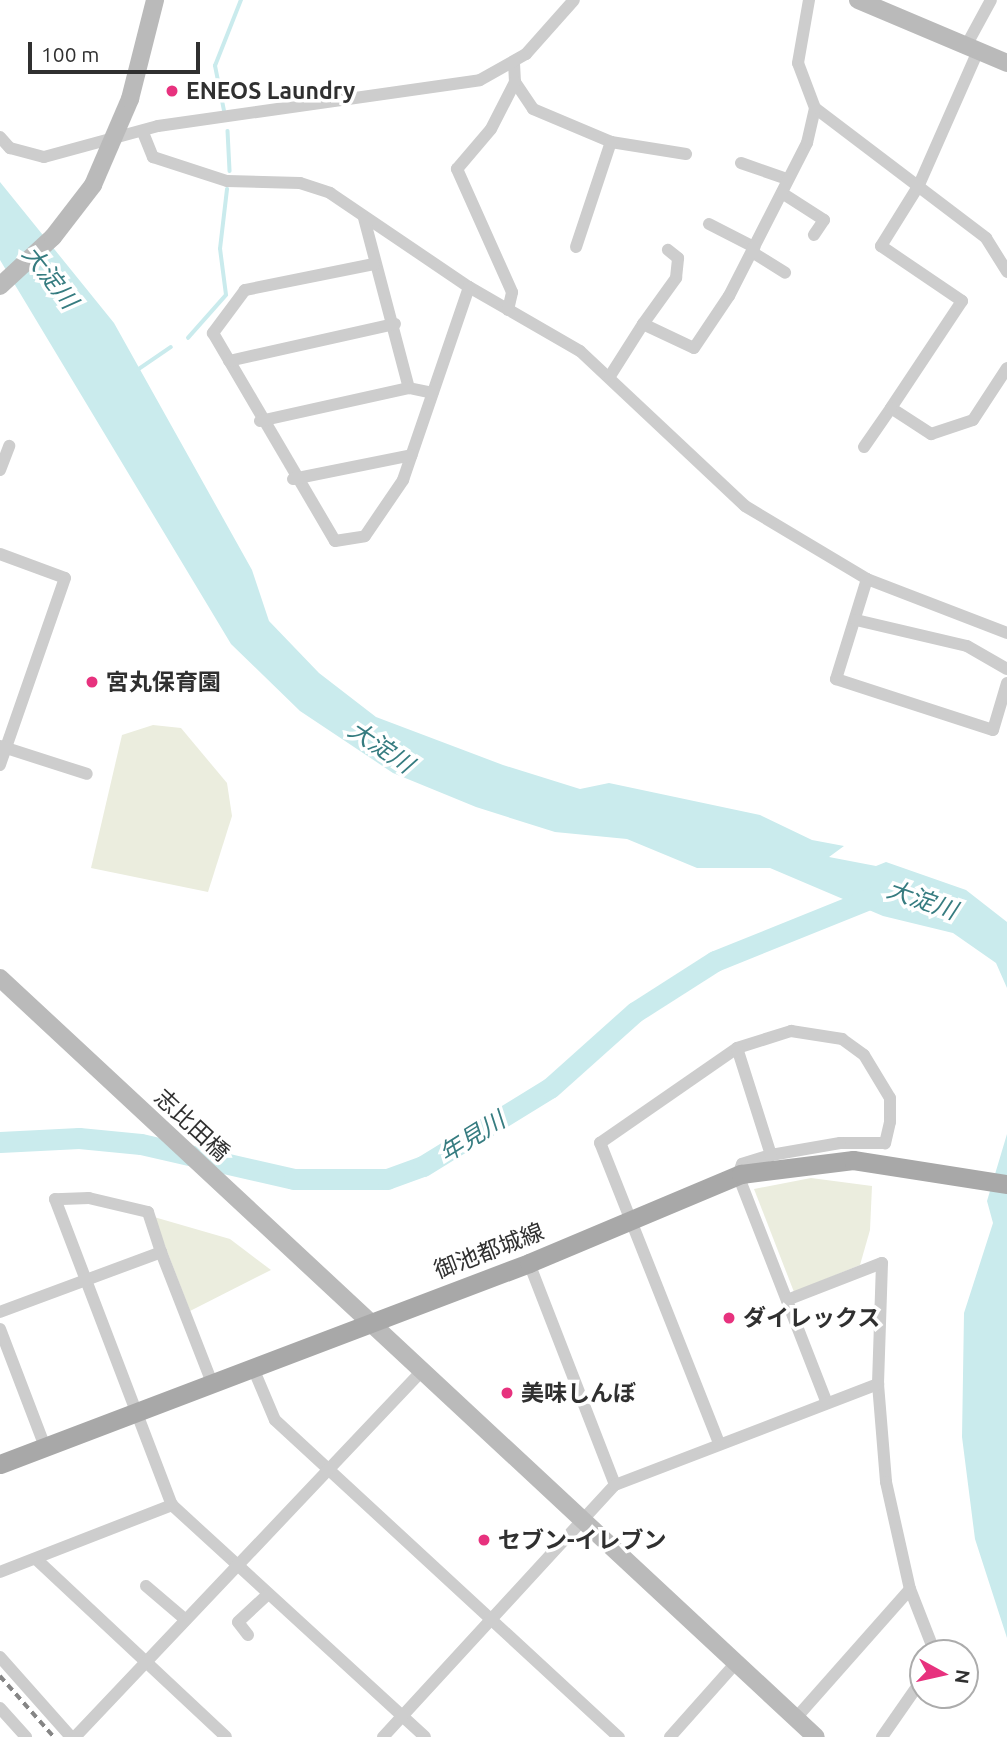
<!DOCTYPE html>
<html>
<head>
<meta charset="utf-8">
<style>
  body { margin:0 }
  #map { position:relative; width:1007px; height:1737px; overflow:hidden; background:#fff; font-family:Ubuntu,"Noto Sans JP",sans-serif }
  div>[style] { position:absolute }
  .green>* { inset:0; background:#ebedde }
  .water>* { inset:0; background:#caebed }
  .stream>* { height:3.5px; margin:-1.75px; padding:0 1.75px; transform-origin:1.75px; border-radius:1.75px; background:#caebed }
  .river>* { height:21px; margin:-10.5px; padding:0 10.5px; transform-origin:10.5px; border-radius:10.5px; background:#caebed }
  .street>* { height:12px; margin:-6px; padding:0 6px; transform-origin:6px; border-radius:6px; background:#cdcdcd }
  .secondary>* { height:18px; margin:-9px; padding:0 9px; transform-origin:9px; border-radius:9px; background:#bababa }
  .primary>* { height:19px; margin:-9.5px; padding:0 9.5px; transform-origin:9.5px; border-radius:9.5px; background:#a8a8a8 }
  .rail>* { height:3.5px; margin-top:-1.75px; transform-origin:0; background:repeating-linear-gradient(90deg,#858585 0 7px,transparent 0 12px) }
  .dots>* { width:19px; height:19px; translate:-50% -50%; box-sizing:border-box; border:4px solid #fff; border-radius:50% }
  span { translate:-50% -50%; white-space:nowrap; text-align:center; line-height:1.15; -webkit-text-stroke:7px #fff; paint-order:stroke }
  .poi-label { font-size:23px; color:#303030; font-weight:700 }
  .left { translate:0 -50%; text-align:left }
  .street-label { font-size:23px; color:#303030 }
  .water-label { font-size:24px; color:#367c80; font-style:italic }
  .north { position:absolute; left:909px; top:1639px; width:70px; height:70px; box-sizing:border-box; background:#fff; border:2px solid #acacac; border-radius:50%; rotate:98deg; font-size:19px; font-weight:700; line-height:28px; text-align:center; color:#303030 }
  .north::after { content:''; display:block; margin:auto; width:24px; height:32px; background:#e7327e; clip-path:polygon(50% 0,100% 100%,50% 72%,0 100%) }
  .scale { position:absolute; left:28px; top:42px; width:172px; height:32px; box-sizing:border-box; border:4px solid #303030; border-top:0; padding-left:9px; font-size:21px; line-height:24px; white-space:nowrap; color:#303030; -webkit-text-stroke:5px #fff; paint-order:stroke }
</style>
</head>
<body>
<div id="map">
  <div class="green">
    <div style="clip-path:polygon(153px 725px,181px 728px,227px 783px,232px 816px,208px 892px,91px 868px,122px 735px)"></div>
    <div style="clip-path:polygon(811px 1178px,872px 1186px,870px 1230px,860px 1265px,794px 1292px,754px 1189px)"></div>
    <div style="clip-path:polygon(154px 1217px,230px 1239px,271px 1270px,190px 1311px)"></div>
  </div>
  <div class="water">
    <div style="clip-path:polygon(0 182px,114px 323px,252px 570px,269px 621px,319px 673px,376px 717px,503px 765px,580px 789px,609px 783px,760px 815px,812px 840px,844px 846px,829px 857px,876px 866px,886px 862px,966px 890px,1007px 922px,1007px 988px,996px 963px,953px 933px,883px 916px,770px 868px,697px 868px,627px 839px,555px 832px,476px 807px,393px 773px,300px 711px,231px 644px,0 260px)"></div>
    <div style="clip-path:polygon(1007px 1134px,1007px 1638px,975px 1539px,962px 1437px,964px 1313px,993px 1223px,987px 1201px)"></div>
  </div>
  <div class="stream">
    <div style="left:224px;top:111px;width:46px;rotate:-101.3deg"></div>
    <div style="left:215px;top:66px;width:71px;rotate:-68.5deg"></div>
    <div style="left:228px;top:131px;width:40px;rotate:87.1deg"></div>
    <div style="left:188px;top:338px;width:57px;rotate:-48.5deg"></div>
    <div style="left:226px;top:295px;width:46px;rotate:-97.4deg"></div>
    <div style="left:220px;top:249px;width:60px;rotate:-83.3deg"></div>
    <div style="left:136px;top:371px;width:42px;rotate:-34.4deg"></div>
  </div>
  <div class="river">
    <div style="left:0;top:1142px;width:79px;rotate:-2.9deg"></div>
    <div style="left:79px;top:1138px;width:62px;rotate:5.5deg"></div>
    <div style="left:141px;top:1144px;width:157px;rotate:12.9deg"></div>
    <div style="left:294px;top:1179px;width:93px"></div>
    <div style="left:387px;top:1179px;width:38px;rotate:-20deg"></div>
    <div style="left:423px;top:1166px;width:149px;rotate:-31.6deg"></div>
    <div style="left:550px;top:1088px;width:114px;rotate:-41.8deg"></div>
    <div style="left:635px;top:1012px;width:95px;rotate:-32.5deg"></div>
    <div style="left:715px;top:961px;width:180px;rotate:-21.9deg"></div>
  </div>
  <div class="street">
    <div style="left:966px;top:46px;width:52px;rotate:-61.5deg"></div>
    <div style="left:978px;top:51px;width:146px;rotate:113.8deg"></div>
    <div style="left:919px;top:185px;width:72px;rotate:121.9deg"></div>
    <div style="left:881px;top:246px;width:98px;rotate:34.2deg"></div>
    <div style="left:962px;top:301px;width:128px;rotate:123.6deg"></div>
    <div style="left:891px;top:408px;width:48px;rotate:33deg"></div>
    <div style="left:931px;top:434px;width:44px;rotate:-18.4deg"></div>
    <div style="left:973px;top:420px;width:62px;rotate:-56.8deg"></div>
    <div style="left:514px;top:63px;width:19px;rotate:87deg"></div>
    <div style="left:515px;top:82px;width:32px;rotate:56deg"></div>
    <div style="left:533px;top:109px;width:85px;rotate:22.9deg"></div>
    <div style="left:611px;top:142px;width:76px;rotate:9.1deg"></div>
    <div style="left:815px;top:108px;width:215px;rotate:37.2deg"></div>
    <div style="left:986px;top:238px;width:40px;rotate:58deg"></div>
    <div style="left:144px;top:135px;width:24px;rotate:68deg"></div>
    <div style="left:153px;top:157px;width:78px;rotate:18deg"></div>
    <div style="left:227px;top:181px;width:73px;rotate:1.6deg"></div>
    <div style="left:300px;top:183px;width:32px;rotate:18deg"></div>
    <div style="left:330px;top:193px;width:168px;rotate:34.1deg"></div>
    <div style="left:469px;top:287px;width:128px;rotate:30deg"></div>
    <div style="left:580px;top:351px;width:226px;rotate:43.2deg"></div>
    <div style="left:745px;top:506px;width:142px;rotate:30.9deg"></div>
    <div style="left:867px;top:579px;width:150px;rotate:21.1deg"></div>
    <div style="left:0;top:137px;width:15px;rotate:48deg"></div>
    <div style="left:10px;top:148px;width:35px;rotate:15deg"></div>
    <div style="left:44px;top:157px;width:118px;rotate:-15.2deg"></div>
    <div style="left:158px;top:126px;width:325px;rotate:-8.1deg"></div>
    <div style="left:480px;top:80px;width:53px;rotate:-29.5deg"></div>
    <div style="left:526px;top:54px;width:72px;rotate:-48.4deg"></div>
    <div style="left:741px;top:163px;width:49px;rotate:19.2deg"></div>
    <div style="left:782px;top:193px;width:50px;rotate:32.7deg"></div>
    <div style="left:824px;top:220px;width:18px;rotate:124deg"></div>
    <div style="left:364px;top:218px;width:176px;rotate:75.2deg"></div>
    <div style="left:709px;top:224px;width:51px;rotate:27.1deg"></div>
    <div style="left:576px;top:247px;width:111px;rotate:-71.6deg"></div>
    <div style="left:752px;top:252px;width:39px;rotate:32deg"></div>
    <div style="left:374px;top:264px;width:132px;rotate:168.6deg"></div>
    <div style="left:245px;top:290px;width:54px;rotate:126.7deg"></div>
    <div style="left:213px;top:333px;width:241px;rotate:59.6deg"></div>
    <div style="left:335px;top:541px;width:30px;rotate:-9deg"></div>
    <div style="left:365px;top:536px;width:68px;rotate:-55.8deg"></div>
    <div style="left:403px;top:480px;width:204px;rotate:-71.1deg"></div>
    <div style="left:508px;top:310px;width:18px;rotate:-77deg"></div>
    <div style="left:512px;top:292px;width:135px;rotate:-114.1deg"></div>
    <div style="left:457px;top:169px;width:52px;rotate:-49.6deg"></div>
    <div style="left:491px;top:129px;width:53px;rotate:-62.9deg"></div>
    <div style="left:643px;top:324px;width:57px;rotate:-54.3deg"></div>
    <div style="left:676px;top:278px;width:20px;rotate:-84deg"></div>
    <div style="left:678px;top:258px;width:13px;rotate:-141deg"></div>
    <div style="left:229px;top:361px;width:170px;rotate:-12.6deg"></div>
    <div style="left:610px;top:376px;width:62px;rotate:-57.6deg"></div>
    <div style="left:643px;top:324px;width:56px;rotate:25.2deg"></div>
    <div style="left:694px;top:348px;width:63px;rotate:-56.1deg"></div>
    <div style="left:729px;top:296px;width:172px;rotate:-63deg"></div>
    <div style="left:807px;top:143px;width:36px;rotate:-77deg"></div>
    <div style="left:815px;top:108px;width:48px;rotate:-110.7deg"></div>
    <div style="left:798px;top:63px;width:64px;rotate:-80.1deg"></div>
    <div style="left:260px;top:421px;width:153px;rotate:-12.5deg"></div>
    <div style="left:409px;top:388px;width:24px;rotate:12deg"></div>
    <div style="left:864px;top:447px;width:47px;rotate:-55.3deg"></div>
    <div style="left:0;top:470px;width:26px;rotate:-69deg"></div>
    <div style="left:293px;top:479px;width:121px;rotate:-11.4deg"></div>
    <div style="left:0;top:554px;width:69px;rotate:20.3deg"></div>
    <div style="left:65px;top:578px;width:198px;rotate:109.2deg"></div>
    <div style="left:867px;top:579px;width:105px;rotate:107.2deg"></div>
    <div style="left:836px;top:679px;width:165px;rotate:18deg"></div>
    <div style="left:993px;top:730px;width:49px;rotate:-73.4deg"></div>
    <div style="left:856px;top:620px;width:114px;rotate:13.2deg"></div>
    <div style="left:967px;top:646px;width:46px;rotate:29.9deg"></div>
    <div style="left:0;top:746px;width:91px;rotate:17.8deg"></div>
    <div style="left:771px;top:1155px;width:30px;rotate:163deg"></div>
    <div style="left:742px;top:1164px;width:12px;rotate:110deg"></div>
    <div style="left:738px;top:1175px;width:245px;rotate:68.7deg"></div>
    <div style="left:161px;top:1252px;width:42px;rotate:-108deg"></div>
    <div style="left:148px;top:1212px;width:61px;rotate:-166.7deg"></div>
    <div style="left:89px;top:1198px;width:34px;rotate:178deg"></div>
    <div style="left:55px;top:1199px;width:328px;rotate:69.1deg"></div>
    <div style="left:172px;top:1505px;width:343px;rotate:42.5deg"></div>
    <div style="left:529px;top:1263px;width:238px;rotate:68.8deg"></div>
    <div style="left:787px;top:1300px;width:102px;rotate:-21.3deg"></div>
    <div style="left:882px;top:1263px;width:121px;rotate:91.9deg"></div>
    <div style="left:878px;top:1384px;width:98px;rotate:85.3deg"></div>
    <div style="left:886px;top:1482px;width:110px;rotate:77.4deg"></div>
    <div style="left:910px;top:1589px;width:69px;rotate:68.7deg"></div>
    <div style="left:0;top:1312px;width:172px;rotate:-20.4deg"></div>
    <div style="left:161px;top:1252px;width:141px;rotate:68.7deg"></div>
    <div style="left:0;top:1329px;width:126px;rotate:69.1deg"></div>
    <div style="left:253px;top:1368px;width:56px;rotate:67.1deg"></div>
    <div style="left:275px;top:1420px;width:468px;rotate:42.7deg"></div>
    <div style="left:719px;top:1443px;width:323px;rotate:-111.6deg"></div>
    <div style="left:600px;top:1143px;width:167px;rotate:-34.7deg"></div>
    <div style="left:737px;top:1048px;width:57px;rotate:-17.5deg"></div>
    <div style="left:791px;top:1031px;width:52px;rotate:8.9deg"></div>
    <div style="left:842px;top:1039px;width:27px;rotate:36deg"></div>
    <div style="left:864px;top:1055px;width:50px;rotate:58.8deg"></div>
    <div style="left:890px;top:1098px;width:24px;rotate:90deg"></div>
    <div style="left:890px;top:1122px;width:22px;rotate:103deg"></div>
    <div style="left:885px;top:1143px;width:45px;rotate:180deg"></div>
    <div style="left:840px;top:1143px;width:70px;rotate:170.1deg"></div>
    <div style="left:771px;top:1155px;width:112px;rotate:-107.6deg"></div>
    <div style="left:36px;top:1559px;width:260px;rotate:43.1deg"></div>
    <div style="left:0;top:1572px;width:185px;rotate:-21.3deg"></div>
    <div style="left:146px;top:1586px;width:52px;rotate:40.4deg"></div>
    <div style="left:248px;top:1635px;width:16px;rotate:-128deg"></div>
    <div style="left:238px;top:1622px;width:41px;rotate:-43deg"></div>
    <div style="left:0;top:1657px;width:107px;rotate:48.4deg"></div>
    <div style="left:0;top:1708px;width:39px;rotate:48deg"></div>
    <div style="left:796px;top:1718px;width:172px;rotate:-48.5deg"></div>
    <div style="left:75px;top:1737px;width:504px;rotate:-46.53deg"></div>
    <div style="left:383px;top:1737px;width:343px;rotate:-47.4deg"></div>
    <div style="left:615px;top:1485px;width:282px;rotate:-21deg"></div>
    <div style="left:670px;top:1737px;width:99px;rotate:-48.3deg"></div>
    <div style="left:882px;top:1737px;width:72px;rotate:-55.2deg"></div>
  </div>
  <div class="secondary">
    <div style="left:858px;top:0;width:162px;rotate:22.9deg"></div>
    <div style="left:0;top:286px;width:72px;rotate:-42.8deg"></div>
    <div style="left:53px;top:237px;width:66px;rotate:-52.4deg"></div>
    <div style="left:93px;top:185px;width:94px;rotate:-66.7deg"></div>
    <div style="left:130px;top:99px;width:102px;rotate:-75.8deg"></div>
    <div style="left:0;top:978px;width:1114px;rotate:42.93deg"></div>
  </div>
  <div class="primary">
    <div style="left:0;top:1464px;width:566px;rotate:-20.8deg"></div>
    <div style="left:529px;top:1263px;width:230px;rotate:-22.8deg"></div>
    <div style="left:741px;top:1174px;width:113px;rotate:-7.1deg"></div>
    <div style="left:853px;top:1160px;width:156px;rotate:8.9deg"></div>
  </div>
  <div class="rail">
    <div style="left:0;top:1676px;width:81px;rotate:48.5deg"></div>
  </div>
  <div class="dots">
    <div style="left:172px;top:91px;background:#e7327e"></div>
    <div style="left:92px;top:682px;background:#e7327e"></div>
    <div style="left:729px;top:1318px;background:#e7327e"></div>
    <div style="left:507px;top:1393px;background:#e7327e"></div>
    <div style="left:484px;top:1540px;background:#e7327e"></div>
  </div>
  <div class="poi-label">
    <span class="left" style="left:186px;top:91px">ENEOS Laundry</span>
    <span class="left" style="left:106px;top:682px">宮丸保育園</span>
    <span class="left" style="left:743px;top:1318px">ダイレックス</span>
    <span class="left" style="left:521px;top:1393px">美味しんぼ</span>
    <span class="left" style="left:498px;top:1540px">セブン-イレブン</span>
  </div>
  <div class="street-label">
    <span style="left:192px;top:1125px;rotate:43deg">志比田橋</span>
    <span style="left:489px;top:1251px;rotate:-21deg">御池都城線</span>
  </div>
  <div class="water-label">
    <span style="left:50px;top:277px;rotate:52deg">大淀川</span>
    <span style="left:381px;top:747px;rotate:34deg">大淀川</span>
    <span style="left:922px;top:900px;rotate:19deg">大淀川</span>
    <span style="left:472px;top:1137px;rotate:-32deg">年見川</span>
  </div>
  <div class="north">N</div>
  <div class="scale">100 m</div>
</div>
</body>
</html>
